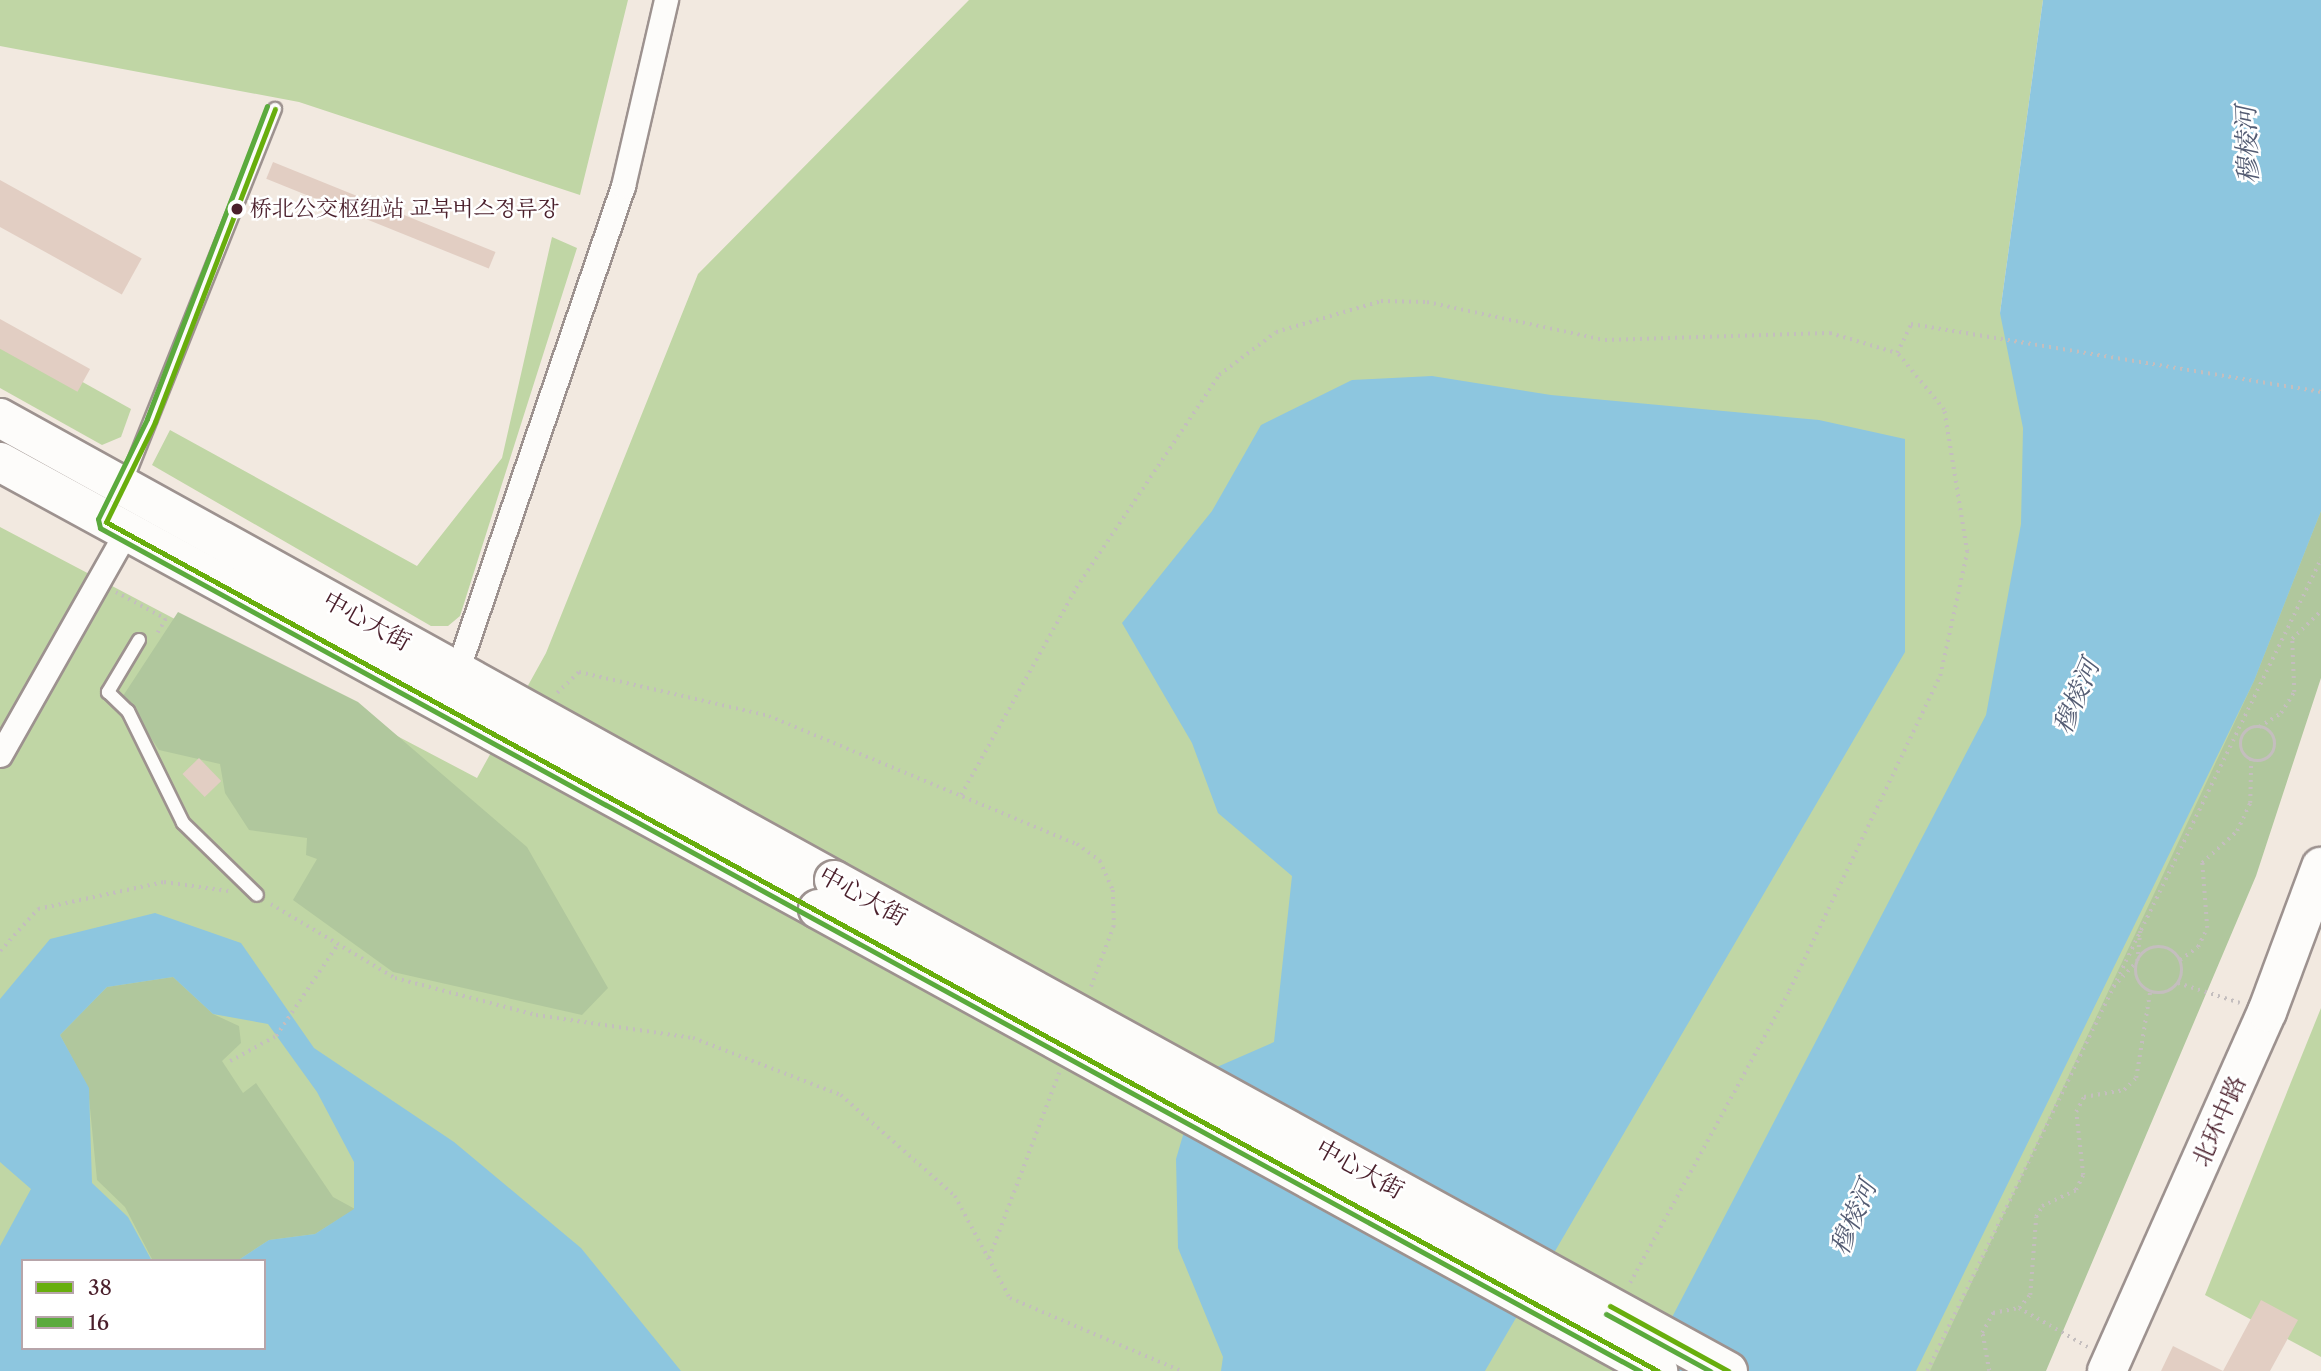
<!DOCTYPE html>
<html>
<head>
<meta charset="utf-8">
<style>
  body { margin:0 }
  #map { position:relative; width:2321px; height:1371px; overflow:hidden; background:#f2e9e0; font-family:"Libre Caslon Text","Noto Serif SC","Noto Serif KR",serif }
  div>[style] { position:absolute }
  .green>* { inset:0; background:#c0d6a5 }
  .forest>* { inset:0; background:#b0c79d }
  .water>* { inset:0; background:#8dc6df }
  .building>* { inset:0; background:#e2cec3; transform-origin:0 0 }
  .path>* { height:3.5px; margin-top:-1.75px; transform-origin:0; background:repeating-linear-gradient(90deg,#c4bebe 0 2px,transparent 0 7px) }
  .path>.ring { margin:-1.75px; padding:0; box-sizing:content-box; background:none; border:3.5px solid #c4bebe; border-radius:50% }
  .roads { filter:drop-shadow(2px 0 #9d928f) drop-shadow(-2px 0 #9d928f) drop-shadow(0 2px #9d928f) drop-shadow(0 -2px #9d928f) }
  .lane>* { height:12px; margin:-6px; padding:0 6px; transform-origin:6px; border-radius:6px; background:#fdfcfa }
  .street>* { height:23px; margin:-11.5px; padding:0 11.5px; transform-origin:11.5px; border-radius:11.5px; background:#fdfcfa }
  .highway>* { height:38px; margin:-19px; padding:0 19px; transform-origin:19px; border-radius:19px; background:#fdfcfa }
  .bridges { filter:drop-shadow(2px 0 #9d928f) drop-shadow(-2px 0 #9d928f) drop-shadow(0 2px #9d928f) drop-shadow(0 -2px #9d928f) }
  .highway-bridge>* { height:38px; margin:-19px; padding:0 19px; transform-origin:19px; border-radius:19px; background:#fdfcfa }
  .bus-1>* { height:5px; margin:-2.5px; padding:0 2.5px; transform-origin:2.5px; border-radius:2.5px; background:#68ae0d }
  .bus-2>* { height:5px; margin:-2.5px; padding:0 2.5px; transform-origin:2.5px; border-radius:2.5px; background:#5baa3d }
  .dots>* { width:19px; height:19px; translate:-50% -50%; box-sizing:border-box; border:4px solid #fff; border-radius:50% }
  span { translate:-50% -50%; white-space:nowrap; text-align:center; line-height:1.15; -webkit-text-stroke:5px #fff; paint-order:stroke }
  .bus-label { font-size:22px; color:#4a1f2b }
  .left { translate:0 -50%; text-align:left }
  .street-label { font-size:24px; color:#4a1f2b }
  .water-label { font-size:26px; color:#545c73; font-style:italic }
  .legend { position:absolute; left:21px; top:1259px; width:245px; height:91px; box-sizing:border-box; background:#fff; border:2px solid #b7a5aa; margin:0; padding:9px 12px; list-style:none; font-size:21px; color:#4a1f2b }
  .legend li { display:flex; align-items:center; gap:14px; height:35px }
  .legend b { width:35px; border:2px solid #b7a5aa }
</style>
</head>
<body>
<div id="map">
  <div class="green">
    <div style="clip-path:polygon(0 0,628px 0,580px 195px,299px 102px,0 46px)"></div>
    <div style="clip-path:polygon(evenodd,969px 0,2043px 0,2000px 313px,2321px 360px,2321px 657px,2039px 1371px,0 1371px,0 527px,477px 778px,546px 653px,698px 274px,969px 0,23px 1261px,264px 1261px,264px 1348px,23px 1348px,23px 1261px)"></div>
    <div style="clip-path:polygon(552px 237px,577px 248px,460px 616px,448px 626px,431px 626px,152px 465px,170px 430px,417px 566px,502px 458px)"></div>
    <div style="clip-path:polygon(0 336px,131px 409px,121px 437px,102px 445px,0 388px)"></div>
    <div style="clip-path:polygon(2321px 1008px,2321px 1357px,2205px 1295px)"></div>
  </div>
  <div class="forest">
    <div style="clip-path:polygon(2321px 511px,2321px 678px,2256px 876px,2046px 1371px,1930px 1371px,2254px 681px)"></div>
    <div style="clip-path:polygon(178px 612px,358px 702px,527px 847px,608px 988px,582px 1015px,393px 972px,293px 900px,317px 859px,306px 855px,307px 838px,249px 830px,225px 793px,220px 764px,159px 750px,123px 696px)"></div>
    <div style="clip-path:polygon(173px 977px,213px 1014px,239px 1026px,241px 1043px,222px 1061px,243px 1093px,256px 1083px,333px 1197px,355px 1209px,315px 1234px,269px 1240px,237px 1261px,153px 1261px,125px 1207px,97px 1180px,88px 1088px,60px 1035px,107px 987px)"></div>
  </div>
  <div class="water">
    <div style="clip-path:polygon(2043px 0,2321px 0,2321px 511px,2254px 681px,1916px 1371px,1644px 1371px,1986px 715px,2021px 524px,2023px 428px,2000px 313px)"></div>
    <div style="clip-path:polygon(1432px 376px,1551px 395px,1819px 420px,1905px 439px,1905px 652px,1485px 1371px,1221px 1371px,1223px 1357px,1178px 1248px,1176px 1159px,1201px 1074px,1274px 1042px,1292px 876px,1218px 813px,1192px 743px,1122px 623px,1212px 511px,1261px 425px,1352px 380px)"></div>
    <div style="clip-path:polygon(evenodd,155px 913px,241px 943px,314px 1048px,454px 1142px,581px 1248px,681px 1371px,0 1371px,0 1246px,31px 1189px,0 1162px,0 999px,50px 939px,155px 913px,173px 977px,213px 1014px,268px 1024px,317px 1092px,354px 1162px,354px 1209px,315px 1234px,269px 1240px,237px 1261px,264px 1261px,264px 1348px,23px 1348px,23px 1261px,152px 1261px,128px 1217px,92px 1183px,89px 1088px,60px 1035px,107px 987px,173px 977px)"></div>
  </div>
  <div class="building">
    <div style="left:273px;top:162px;width:240px;height:18px;rotate:22deg"></div>
    <div style="left:0;top:180px;width:162px;height:41px;rotate:29deg"></div>
    <div style="left:0;top:319px;width:103px;height:26px;rotate:29deg"></div>
    <div style="left:199px;top:758px;width:32px;height:23px;rotate:46deg"></div>
    <div style="clip-path:polygon(2261px 1300px,2298px 1320px,2270px 1371px,2161px 1371px,2173px 1346px,2223px 1371px)"></div>
  </div>
  <div class="path">
    <div style="left:116px;top:592px;width:57px;rotate:28.4deg"></div>
    <div style="left:166px;top:619px;width:20px;rotate:120deg"></div>
    <div style="left:557px;top:693px;width:30px;rotate:-44deg"></div>
    <div style="left:579px;top:672px;width:195px;rotate:13deg"></div>
    <div style="left:769px;top:716px;width:334px;rotate:22.6deg"></div>
    <div style="left:1077px;top:844px;width:29px;rotate:36deg"></div>
    <div style="left:1100px;top:861px;width:32px;rotate:66deg"></div>
    <div style="left:1113px;top:890px;width:36px;rotate:88deg"></div>
    <div style="left:1114px;top:926px;width:66px;rotate:110.4deg"></div>
    <div style="left:2259px;top:727px;width:26px;rotate:-32deg"></div>
    <div style="left:2281px;top:713px;width:25px;rotate:-58deg"></div>
    <div style="left:2294px;top:692px;width:53px;rotate:-92.2deg"></div>
    <div style="left:2292px;top:639px;width:40px;rotate:-44deg"></div>
    <div class="ring" style="left:2241px;top:727px;width:30.5px;height:30.5px"></div>
    <div style="left:961px;top:795px;width:237px;rotate:-60.9deg"></div>
    <div style="left:1076px;top:588px;width:257px;rotate:-56.1deg"></div>
    <div style="left:1219px;top:375px;width:71px;rotate:-37deg"></div>
    <div style="left:1276px;top:332px;width:109px;rotate:-16.4deg"></div>
    <div style="left:1381px;top:301px;width:46px;rotate:1.2deg"></div>
    <div style="left:1427px;top:302px;width:182px;rotate:12.1deg"></div>
    <div style="left:1605px;top:340px;width:225px;rotate:-1.8deg"></div>
    <div style="left:1830px;top:333px;width:70px;rotate:16.6deg"></div>
    <div style="left:271px;top:904px;width:144px;rotate:30.8deg"></div>
    <div style="left:395px;top:978px;width:146px;rotate:14.7deg"></div>
    <div style="left:536px;top:1015px;width:159px;rotate:8.3deg"></div>
    <div style="left:693px;top:1038px;width:159px;rotate:21.1deg"></div>
    <div style="left:841px;top:1095px;width:152px;rotate:41.5deg"></div>
    <div style="left:955px;top:1196px;width:116px;rotate:61.7deg"></div>
    <div style="left:1010px;top:1298px;width:186px;rotate:23.1deg"></div>
    <div class="ring" style="left:2136px;top:947px;width:42.5px;height:42.5px"></div>
    <div style="left:0;top:951px;width:57px;rotate:-47.9deg"></div>
    <div style="left:38px;top:909px;width:129px;rotate:-12.1deg"></div>
    <div style="left:164px;top:882px;width:65px;rotate:8deg"></div>
    <div style="left:2180px;top:960px;width:22px;rotate:-36deg"></div>
    <div style="left:2198px;top:947px;width:21px;rotate:-65deg"></div>
    <div style="left:2207px;top:928px;width:65px;rotate:-94.4deg"></div>
    <div style="left:2202px;top:863px;width:47px;rotate:-42.4deg"></div>
    <div style="left:2237px;top:831px;width:31px;rotate:-65deg"></div>
    <div style="left:2250px;top:803px;width:44px;rotate:-88.7deg"></div>
    <div style="left:2178px;top:983px;width:65px;rotate:17.9deg"></div>
    <div style="left:2113px;top:987px;width:35px;rotate:-47deg"></div>
    <div style="left:2137px;top:961px;width:30px;rotate:-84deg"></div>
    <div style="left:230px;top:1061px;width:52px;rotate:-28.5deg"></div>
    <div style="left:276px;top:1036px;width:111px;rotate:-56deg"></div>
    <div style="left:989px;top:1258px;width:198px;rotate:-69.3deg"></div>
    <div style="left:1630px;top:1283px;width:332px;rotate:-61.4deg"></div>
    <div style="left:1789px;top:991px;width:349px;rotate:-64.4deg"></div>
    <div style="left:1940px;top:676px;width:127px;rotate:-77.7deg"></div>
    <div style="left:1967px;top:552px;width:144px;rotate:-99.2deg"></div>
    <div style="left:1944px;top:410px;width:74px;rotate:-129.5deg"></div>
    <div style="left:1897px;top:353px;width:32px;rotate:-64deg"></div>
    <div style="left:1911px;top:324px;width:416px;rotate:9.4deg"></div>
    <div style="left:2019px;top:1308px;width:79px;rotate:29.5deg"></div>
    <div style="left:1927px;top:1371px;width:903px;rotate:-64.12deg"></div>
    <div style="left:1989px;top:1371px;width:39px;rotate:-100deg"></div>
    <div style="left:1982px;top:1333px;width:23px;rotate:-61deg"></div>
    <div style="left:1993px;top:1313px;width:26px;rotate:-11deg"></div>
    <div style="left:2019px;top:1308px;width:17px;rotate:-50deg"></div>
    <div style="left:2030px;top:1295px;width:78px;rotate:-85.6deg"></div>
    <div style="left:2036px;top:1217px;width:13px;rotate:-61deg"></div>
    <div style="left:2042px;top:1206px;width:38px;rotate:-25deg"></div>
    <div style="left:2076px;top:1190px;width:17px;rotate:-65deg"></div>
    <div style="left:2083px;top:1175px;width:63px;rotate:-96.3deg"></div>
    <div style="left:2076px;top:1112px;width:17px;rotate:-62deg"></div>
    <div style="left:2084px;top:1097px;width:41px;rotate:-9.9deg"></div>
    <div style="left:2124px;top:1090px;width:17px;rotate:-45deg"></div>
    <div style="left:2136px;top:1078px;width:87px;rotate:-80.8deg"></div>
  </div>
  <div class="roads">
    <div class="lane">
      <div style="left:125px;top:484px;width:404px;rotate:-68.2deg"></div>
      <div style="left:139px;top:640px;width:61px;rotate:120.8deg"></div>
      <div style="left:108px;top:692px;width:28px;rotate:44deg"></div>
      <div style="left:128px;top:711px;width:125px;rotate:63.8deg"></div>
      <div style="left:183px;top:823px;width:103px;rotate:44.2deg"></div>
    </div>
    <div class="street">
      <div style="left:457px;top:671px;width:513px;rotate:-71.11deg"></div>
      <div style="left:623px;top:186px;width:191px;rotate:-77deg"></div>
      <div style="left:0;top:755px;width:256px;rotate:-60.5deg"></div>
    </div>
    <div class="highway">
      <div style="left:0;top:418px;width:953px;rotate:28.98deg"></div>
      <div style="left:0;top:462px;width:932px;rotate:28.65deg"></div>
      <div style="left:2107px;top:1371px;width:393px;rotate:-66deg"></div>
      <div style="left:2267px;top:1012px;width:155px;rotate:-69.6deg"></div>
    </div>
  </div>
  <div class="bridges">
    <div class="highway-bridge">
      <div style="left:834px;top:880px;width:1020px;rotate:28.78deg"></div>
      <div style="left:818px;top:909px;width:959px;rotate:28.81deg"></div>
    </div>
  </div>
  <div class="bus-1">
    <div style="left:275px;top:109px;width:335px;rotate:111deg"></div>
    <div style="left:155px;top:422px;width:111px;rotate:116.1deg"></div>
    <div style="left:106px;top:522px;width:1769px;rotate:28.68deg"></div>
    <div style="left:1610px;top:1306px;width:135px;rotate:28.8deg"></div>
  </div>
  <div class="bus-2">
    <div style="left:267px;top:106px;width:335px;rotate:111deg"></div>
    <div style="left:147px;top:419px;width:111px;rotate:116.1deg"></div>
    <div style="left:98px;top:519px;width:9px;rotate:77deg"></div>
    <div style="left:100px;top:528px;width:1756px;rotate:28.7deg"></div>
    <div style="left:1606px;top:1314px;width:119px;rotate:28.7deg"></div>
  </div>
  <div class="dots">
    <div style="left:237px;top:209px;background:#4a1f2b"></div>
  </div>
  <div class="bus-label">
    <span class="left" style="left:250px;top:209px">桥北公交枢纽站 교북버스정류장</span>
  </div>
  <div class="street-label">
    <span style="left:367px;top:621px;rotate:29deg">中心大街</span>
    <span style="left:863px;top:896px;rotate:29deg">中心大街</span>
    <span style="left:2219px;top:1121px;rotate:-66deg">北环中路</span>
    <span style="left:1360px;top:1169px;rotate:29deg">中心大街</span>
  </div>
  <div class="water-label">
    <span style="left:2248px;top:145px;rotate:-92deg">穆棱河</span>
    <span style="left:2077px;top:697px;rotate:-67deg">穆棱河</span>
    <span style="left:1854px;top:1218px;rotate:-67deg">穆棱河</span>
  </div>
  <ul class="legend">
  <li><b style="height:9px;background:#68ae0d"></b>38</li>
  <li><b style="height:9px;background:#5baa3d"></b>16</li>
  </ul>
</div>
</body>
</html>
